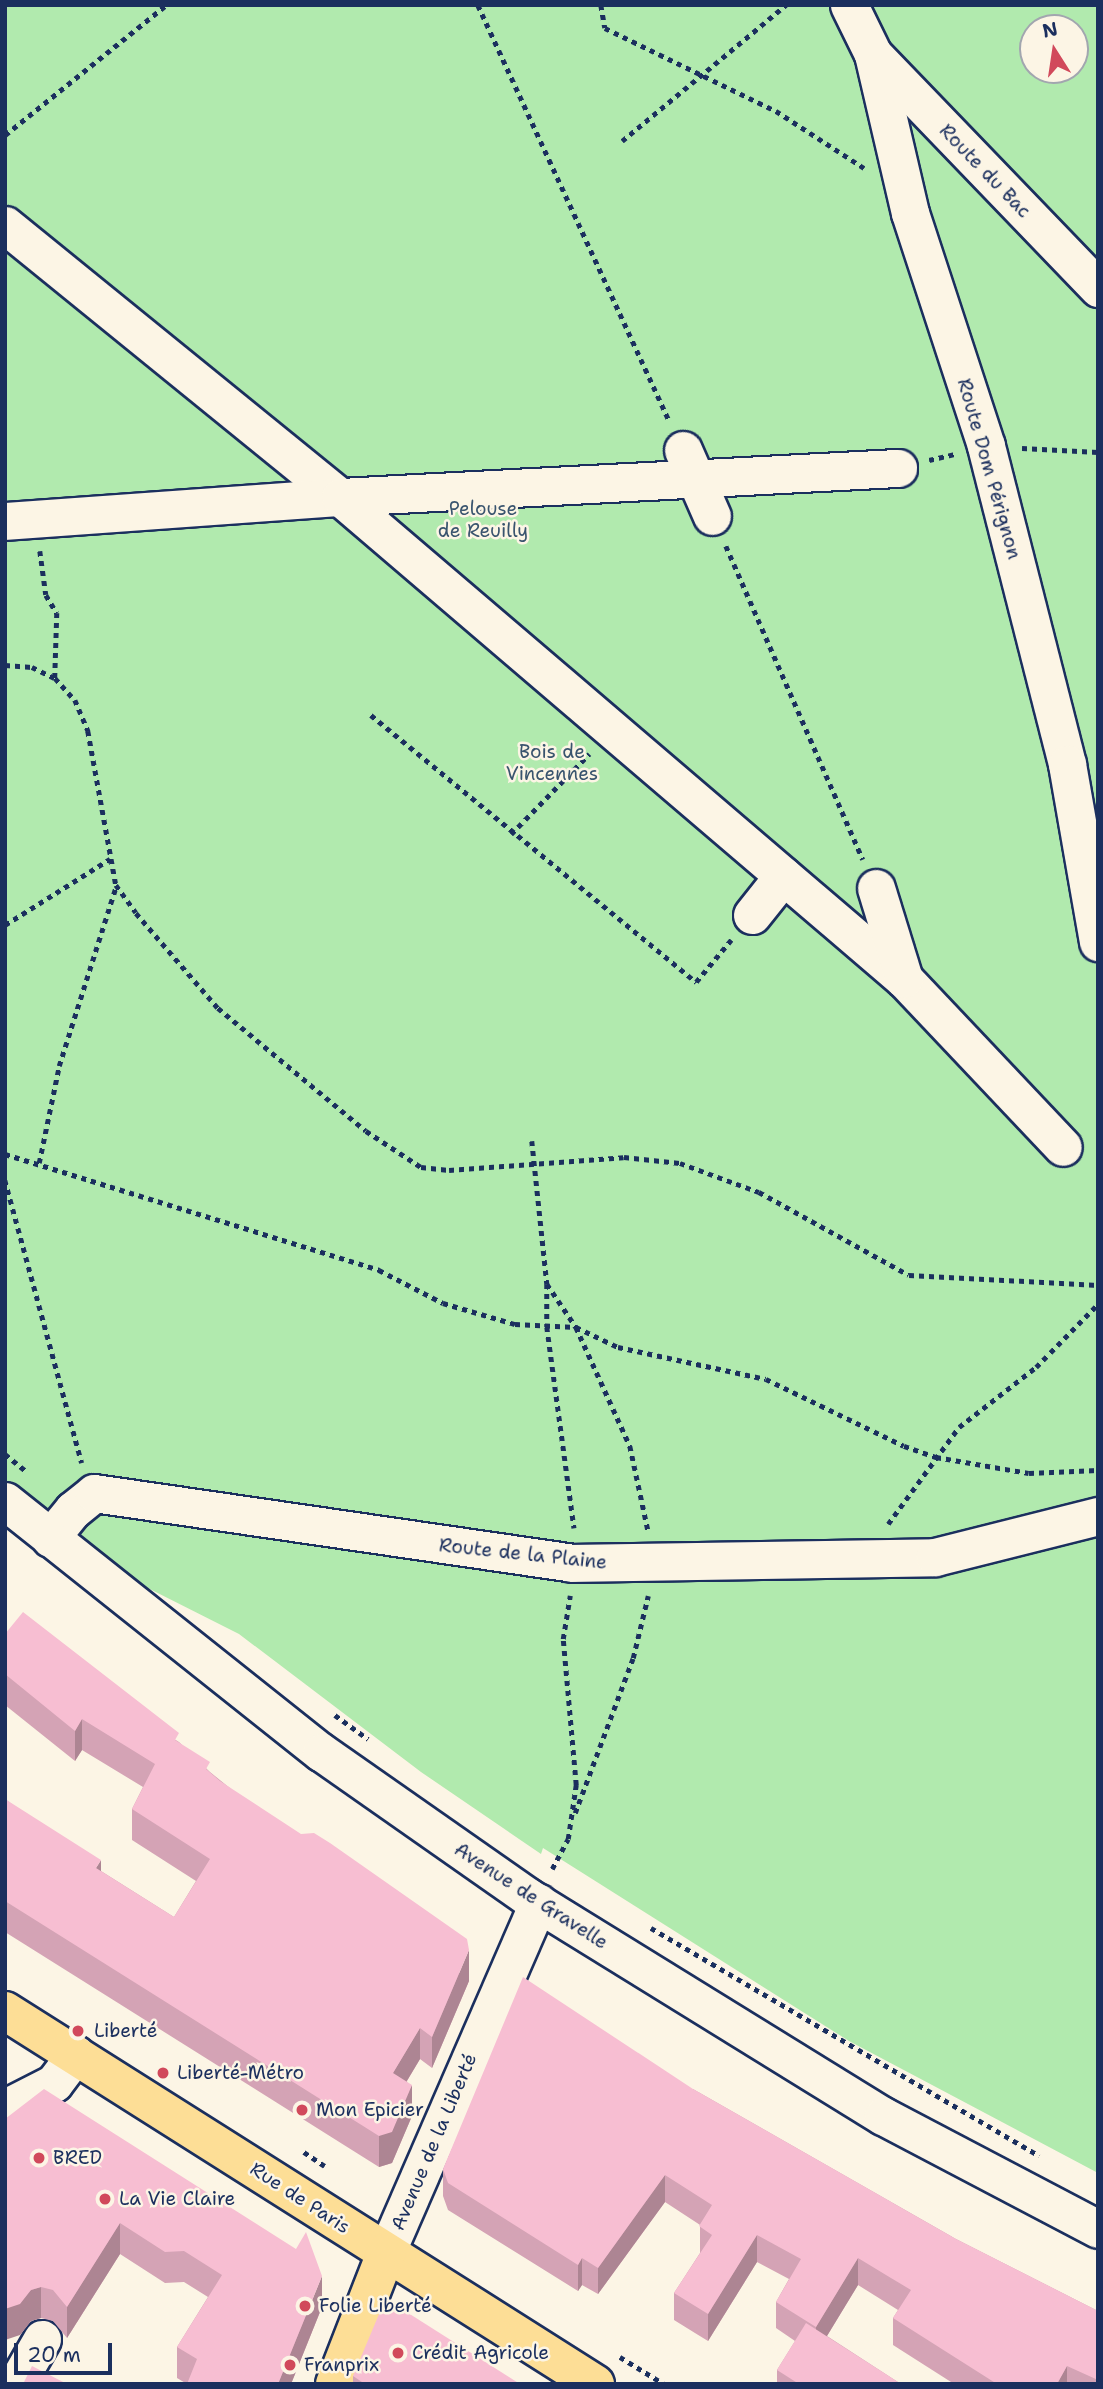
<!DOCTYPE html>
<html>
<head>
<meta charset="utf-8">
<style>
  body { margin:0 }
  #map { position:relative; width:1103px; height:2389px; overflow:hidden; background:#fcf5e5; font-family:"Shantell Sans",sans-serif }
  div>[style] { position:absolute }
  .green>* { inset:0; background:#b1eaae }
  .path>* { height:4.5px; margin-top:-2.25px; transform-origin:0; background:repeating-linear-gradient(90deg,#1b2f5e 0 5px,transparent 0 10px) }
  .roads { filter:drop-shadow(2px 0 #1b2f5e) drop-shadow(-2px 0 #1b2f5e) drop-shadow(0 2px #1b2f5e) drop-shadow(0 -2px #1b2f5e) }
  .minor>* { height:37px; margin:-18.5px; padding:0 18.5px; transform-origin:18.5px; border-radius:18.5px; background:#fcf5e5 }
  .major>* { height:38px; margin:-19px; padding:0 19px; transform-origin:19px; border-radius:19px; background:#fdde96 }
  .wall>* { inset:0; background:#d4a3b5 }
  .shaded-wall>* { inset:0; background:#ad8593 }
  .building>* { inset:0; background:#f7bed2 }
  .dots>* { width:19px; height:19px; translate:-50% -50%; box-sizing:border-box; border:4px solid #fcf5e5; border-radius:50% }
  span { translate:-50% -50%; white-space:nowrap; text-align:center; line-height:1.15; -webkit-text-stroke:5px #fcf5e5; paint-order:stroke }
  .street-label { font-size:19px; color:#1b2f5e }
  .park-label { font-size:19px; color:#39546e }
  .poi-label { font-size:19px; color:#1b2f5e }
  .left { translate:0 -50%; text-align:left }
  .frame { position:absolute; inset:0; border:7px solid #1b2f5e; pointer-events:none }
  .north { position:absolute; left:1019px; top:14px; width:70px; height:70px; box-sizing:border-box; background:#fcf5e5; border:2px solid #a2a6af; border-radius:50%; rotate:348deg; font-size:19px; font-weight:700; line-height:28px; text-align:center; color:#1b2f5e }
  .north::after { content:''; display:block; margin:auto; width:24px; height:32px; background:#d1495b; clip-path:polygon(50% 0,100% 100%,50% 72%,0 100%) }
  .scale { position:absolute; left:14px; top:2343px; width:98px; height:32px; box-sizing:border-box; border:4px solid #1b2f5e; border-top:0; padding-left:9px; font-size:21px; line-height:24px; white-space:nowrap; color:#1b2f5e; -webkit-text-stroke:5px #fcf5e5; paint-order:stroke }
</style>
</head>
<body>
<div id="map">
  <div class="green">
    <div style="clip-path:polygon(evenodd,5px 5px,1098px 5px,1098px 2173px,849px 2041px,543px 1848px,541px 1854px,421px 1772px,239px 1634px,5px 1516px,5px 5px,1033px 28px,1075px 28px,1075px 70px,1033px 70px,1033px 28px)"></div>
  </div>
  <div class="path">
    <div style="left:478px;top:5px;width:457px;rotate:65.3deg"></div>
    <div style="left:601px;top:5px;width:23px;rotate:80deg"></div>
    <div style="left:605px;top:28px;width:190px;rotate:25.9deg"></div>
    <div style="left:776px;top:111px;width:105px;rotate:32.9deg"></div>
    <div style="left:5px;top:135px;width:207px;rotate:-38.9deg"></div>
    <div style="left:622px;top:141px;width:213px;rotate:-39.7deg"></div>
    <div style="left:1022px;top:448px;width:76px;rotate:3deg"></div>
    <div style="left:929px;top:460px;width:27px;rotate:-13deg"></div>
    <div style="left:726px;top:546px;width:342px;rotate:66.4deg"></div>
    <div style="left:40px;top:551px;width:44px;rotate:82.2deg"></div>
    <div style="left:46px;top:595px;width:21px;rotate:59deg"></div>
    <div style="left:57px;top:613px;width:65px;rotate:91.8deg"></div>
    <div style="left:5px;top:665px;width:27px;rotate:4deg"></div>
    <div style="left:32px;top:667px;width:25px;rotate:26deg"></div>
    <div style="left:55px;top:678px;width:30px;rotate:48deg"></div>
    <div style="left:75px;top:700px;width:34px;rotate:67deg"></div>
    <div style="left:88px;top:731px;width:157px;rotate:79.7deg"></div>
    <div style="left:116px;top:885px;width:34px;rotate:54deg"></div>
    <div style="left:136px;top:913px;width:125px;rotate:49.2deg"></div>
    <div style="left:218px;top:1008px;width:192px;rotate:39.7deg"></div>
    <div style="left:366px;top:1131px;width:66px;rotate:33.2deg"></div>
    <div style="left:421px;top:1167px;width:28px;rotate:6deg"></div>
    <div style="left:449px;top:1170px;width:175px;rotate:-4.2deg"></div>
    <div style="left:624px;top:1157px;width:56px;rotate:6.1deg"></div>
    <div style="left:680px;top:1163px;width:84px;rotate:20.2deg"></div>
    <div style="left:759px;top:1192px;width:171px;rotate:29deg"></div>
    <div style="left:909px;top:1275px;width:189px;rotate:3deg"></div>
    <div style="left:371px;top:715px;width:421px;rotate:39.4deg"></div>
    <div style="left:696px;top:982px;width:55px;rotate:-50.2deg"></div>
    <div style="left:511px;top:834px;width:112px;rotate:-45.7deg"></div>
    <div style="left:5px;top:925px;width:124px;rotate:-32.2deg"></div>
    <div style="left:532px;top:1141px;width:144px;rotate:84deg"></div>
    <div style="left:547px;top:1284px;width:43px;rotate:90deg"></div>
    <div style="left:547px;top:1327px;width:203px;rotate:82.3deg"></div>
    <div style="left:5px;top:1154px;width:392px;rotate:17.2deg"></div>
    <div style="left:379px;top:1270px;width:72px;rotate:27.3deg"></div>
    <div style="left:443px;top:1303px;width:75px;rotate:16.3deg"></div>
    <div style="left:515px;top:1324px;width:61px;rotate:2.8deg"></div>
    <div style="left:576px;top:1327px;width:47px;rotate:25.5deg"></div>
    <div style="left:618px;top:1347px;width:151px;rotate:12.2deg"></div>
    <div style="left:766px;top:1379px;width:153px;rotate:25.9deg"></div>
    <div style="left:904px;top:1446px;width:34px;rotate:19deg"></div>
    <div style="left:936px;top:1457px;width:94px;rotate:9.8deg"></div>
    <div style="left:1029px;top:1473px;width:69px;rotate:-2.5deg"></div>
    <div style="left:39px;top:1163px;width:99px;rotate:-78.3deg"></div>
    <div style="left:59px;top:1066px;width:189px;rotate:-72.4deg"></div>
    <div style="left:5px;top:1180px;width:293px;rotate:74.8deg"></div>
    <div style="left:547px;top:1284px;width:52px;rotate:56deg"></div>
    <div style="left:576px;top:1327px;width:131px;rotate:65.6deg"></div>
    <div style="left:630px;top:1446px;width:86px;rotate:77.9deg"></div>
    <div style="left:5px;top:1454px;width:27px;rotate:39deg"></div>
    <div style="left:888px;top:1524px;width:120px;rotate:-53.8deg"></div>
    <div style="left:959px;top:1427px;width:98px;rotate:-37.9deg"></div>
    <div style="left:1036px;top:1367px;width:88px;rotate:-45.5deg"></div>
    <div style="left:335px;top:1715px;width:41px;rotate:36deg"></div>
    <div style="left:575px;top:1813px;width:165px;rotate:-69.5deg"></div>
    <div style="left:633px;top:1658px;width:64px;rotate:-76.4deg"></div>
    <div style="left:552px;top:1869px;width:34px;rotate:-62deg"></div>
    <div style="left:568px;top:1839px;width:55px;rotate:-81.6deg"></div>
    <div style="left:576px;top:1785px;width:147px;rotate:-95.1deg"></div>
    <div style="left:563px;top:1639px;width:44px;rotate:-80.8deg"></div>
    <div style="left:651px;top:1928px;width:450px;rotate:30.4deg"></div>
    <div style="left:304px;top:2152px;width:25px;rotate:34deg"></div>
    <div style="left:620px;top:2357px;width:52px;rotate:31.5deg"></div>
  </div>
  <div class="roads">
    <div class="minor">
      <div style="left:849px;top:5px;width:55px;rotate:63.9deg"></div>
      <div style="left:873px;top:54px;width:163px;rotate:76.9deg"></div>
      <div style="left:910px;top:213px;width:245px;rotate:71.9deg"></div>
      <div style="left:986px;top:446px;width:328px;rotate:75.7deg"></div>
      <div style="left:1067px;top:764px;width:181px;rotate:80.1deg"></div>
      <div style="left:873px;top:54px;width:325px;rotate:46.1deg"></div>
      <div style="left:5px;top:225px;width:432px;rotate:39.1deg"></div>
      <div style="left:340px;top:497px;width:742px;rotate:40.52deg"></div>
      <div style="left:904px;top:979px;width:231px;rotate:46.6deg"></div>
      <div style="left:683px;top:450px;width:72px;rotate:66.3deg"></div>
      <div style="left:5px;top:521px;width:336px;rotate:-4.1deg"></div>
      <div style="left:340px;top:497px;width:559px;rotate:-2.98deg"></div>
      <div style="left:876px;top:888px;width:95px;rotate:72.9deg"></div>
      <div style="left:752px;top:915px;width:50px;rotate:-51.5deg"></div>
      <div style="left:5px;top:1501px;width:404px;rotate:38.5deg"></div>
      <div style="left:321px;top:1752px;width:253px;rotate:35deg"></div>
      <div style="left:528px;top:1897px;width:417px;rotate:31.7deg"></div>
      <div style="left:883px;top:2116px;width:243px;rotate:27.7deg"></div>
      <div style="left:50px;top:1538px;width:36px;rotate:-51deg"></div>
      <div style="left:73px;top:1510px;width:27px;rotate:-39deg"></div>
      <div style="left:94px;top:1493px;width:482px;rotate:8.3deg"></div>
      <div style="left:571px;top:1563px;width:364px;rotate:-0.9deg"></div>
      <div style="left:935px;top:1557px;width:168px;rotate:-14.1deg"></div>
      <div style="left:5px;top:2108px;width:55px;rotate:-27deg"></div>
      <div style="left:54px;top:2083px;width:36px;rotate:-53deg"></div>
      <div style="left:386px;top:2253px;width:382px;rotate:-66.5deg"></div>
      <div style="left:16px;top:2384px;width:52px;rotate:-60deg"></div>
    </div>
    <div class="major">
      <div style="left:5px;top:2011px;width:698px;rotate:32.3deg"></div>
      <div style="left:335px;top:2384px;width:141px;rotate:-68.7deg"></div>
    </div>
  </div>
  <div class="wall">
    <div style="clip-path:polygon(5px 1634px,179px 1742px,210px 1772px,469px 1981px,432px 2068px,420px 2059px,407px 2081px,412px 2116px,392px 2163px,379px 2167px,5px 1932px,5px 1799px,101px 1871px,174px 1917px,196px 1881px,132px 1840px,132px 1809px,143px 1787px,82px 1750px,75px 1761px,5px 1705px)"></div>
    <div style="clip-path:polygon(693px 2089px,956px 2239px,1098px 2311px,1098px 2384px,954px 2384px,893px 2345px,893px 2318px,898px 2310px,858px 2285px,827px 2336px,901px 2384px,777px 2384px,777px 2370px,795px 2341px,776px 2328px,776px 2302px,789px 2279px,757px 2262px,708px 2341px,674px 2320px,674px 2293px,700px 2253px,700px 2225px,665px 2202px,598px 2294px,582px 2285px,578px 2291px,448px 2210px,443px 2196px,443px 2169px)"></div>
    <div style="clip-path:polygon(5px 2119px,322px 2307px,291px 2384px,187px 2384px,177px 2378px,177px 2347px,208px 2297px,184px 2282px,165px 2283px,120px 2254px,67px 2338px,53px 2321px,41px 2318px,31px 2321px,20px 2335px)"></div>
    <div style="clip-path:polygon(353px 2376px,520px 2384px,353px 2384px)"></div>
  </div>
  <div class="shaded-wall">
    <div style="clip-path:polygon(82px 1719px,82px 1750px,75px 1761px,75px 1731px)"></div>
    <div style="clip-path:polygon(101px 1860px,101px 1890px,96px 1868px)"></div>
    <div style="clip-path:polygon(469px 1950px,469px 1981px,432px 2068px,432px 2037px)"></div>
    <div style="clip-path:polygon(420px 2028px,420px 2059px,393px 2104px,393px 2073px)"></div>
    <div style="clip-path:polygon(412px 2085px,412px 2116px,392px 2163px,379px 2167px,379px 2136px)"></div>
    <div style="clip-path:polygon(665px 2175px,665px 2202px,598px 2294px,598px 2268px)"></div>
    <div style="clip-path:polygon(120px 2223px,120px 2254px,67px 2338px,67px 2307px)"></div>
    <div style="clip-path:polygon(757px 2235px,757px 2262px,708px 2341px,708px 2314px)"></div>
    <div style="clip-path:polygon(582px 2258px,582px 2285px,578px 2291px,578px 2265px)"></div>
    <div style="clip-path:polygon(858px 2258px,858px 2285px,816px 2354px,816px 2327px)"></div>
    <div style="clip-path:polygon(322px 2276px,322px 2307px,291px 2384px,278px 2384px)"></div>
    <div style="clip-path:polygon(41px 2287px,41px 2318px,31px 2321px,20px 2335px,5px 2340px,5px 2309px,31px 2290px)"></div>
    <div style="clip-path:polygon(1067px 2366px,1067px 2384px,1057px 2384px)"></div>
  </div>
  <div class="building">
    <div style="clip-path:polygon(23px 1612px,179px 1733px,175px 1740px,210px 1762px,206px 1769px,220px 1781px,301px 1834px,314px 1833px,330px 1843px,467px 1939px,469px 1950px,432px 2037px,420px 2028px,393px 2073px,412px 2085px,392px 2132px,379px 2136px,5px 1901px,5px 1799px,101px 1860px,96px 1868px,174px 1917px,210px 1859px,132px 1809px,155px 1764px,82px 1719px,75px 1731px,5px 1674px,5px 1634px)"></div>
    <div style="clip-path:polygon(523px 1977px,693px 2089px,956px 2239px,1098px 2311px,1098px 2380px,1067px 2366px,1057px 2384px,997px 2384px,893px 2318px,911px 2290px,858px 2258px,816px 2327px,776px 2302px,801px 2259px,757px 2235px,708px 2314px,674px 2293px,712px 2235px,699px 2226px,712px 2205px,665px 2175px,598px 2268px,582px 2258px,578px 2265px,448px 2183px,443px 2169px)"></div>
    <div style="clip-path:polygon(44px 2089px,296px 2249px,306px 2232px,322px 2276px,278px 2384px,187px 2384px,197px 2359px,177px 2347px,222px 2275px,184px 2251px,165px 2252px,120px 2223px,67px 2307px,53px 2290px,41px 2287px,31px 2290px,20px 2304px,5px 2309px,5px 2119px)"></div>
    <div style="clip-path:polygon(394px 2304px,520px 2384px,365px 2384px,353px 2376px,382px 2307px)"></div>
    <div style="clip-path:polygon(806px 2323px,901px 2384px,799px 2384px,777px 2370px)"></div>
    <div style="clip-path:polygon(32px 2366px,67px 2384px,23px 2384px)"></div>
  </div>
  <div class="dots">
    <div style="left:78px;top:2031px;background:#d1495b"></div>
    <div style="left:163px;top:2073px;background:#d1495b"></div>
    <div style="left:302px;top:2110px;background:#d1495b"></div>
    <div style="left:39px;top:2158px;background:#d1495b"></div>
    <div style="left:105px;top:2199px;background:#d1495b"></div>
    <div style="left:305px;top:2306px;background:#d1495b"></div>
    <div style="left:398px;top:2353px;background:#d1495b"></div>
    <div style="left:290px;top:2365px;background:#d1495b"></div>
  </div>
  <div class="street-label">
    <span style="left:985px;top:171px;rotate:46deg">Route du Bac</span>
    <span style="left:989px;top:469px;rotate:74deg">Route Dom Pérignon</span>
    <span style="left:523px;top:1554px;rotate:6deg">Route de la Plaine</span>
    <span style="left:531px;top:1896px;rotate:33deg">Avenue de Gravelle</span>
    <span style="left:434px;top:2142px;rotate:-67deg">Avenue de la Liberté</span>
    <span style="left:300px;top:2198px;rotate:33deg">Rue de Paris</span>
  </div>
  <div class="park-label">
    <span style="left:483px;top:520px">Pelouse<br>de Reuilly</span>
    <span style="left:552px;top:763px">Bois de<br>Vincennes</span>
  </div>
  <div class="poi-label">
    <span class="left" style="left:94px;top:2031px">Liberté</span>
    <span class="left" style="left:177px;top:2073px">Liberté-Métro</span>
    <span class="left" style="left:316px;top:2110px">Mon Epicier</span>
    <span class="left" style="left:53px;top:2158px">BRED</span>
    <span class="left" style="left:119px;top:2199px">La Vie Claire</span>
    <span class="left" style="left:319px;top:2306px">Folie Liberté</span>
    <span class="left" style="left:412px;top:2353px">Crédit Agricole</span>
    <span class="left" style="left:304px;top:2365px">Franprix</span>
  </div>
  <div class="frame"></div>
  <div class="north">N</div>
  <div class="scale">20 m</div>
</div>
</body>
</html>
